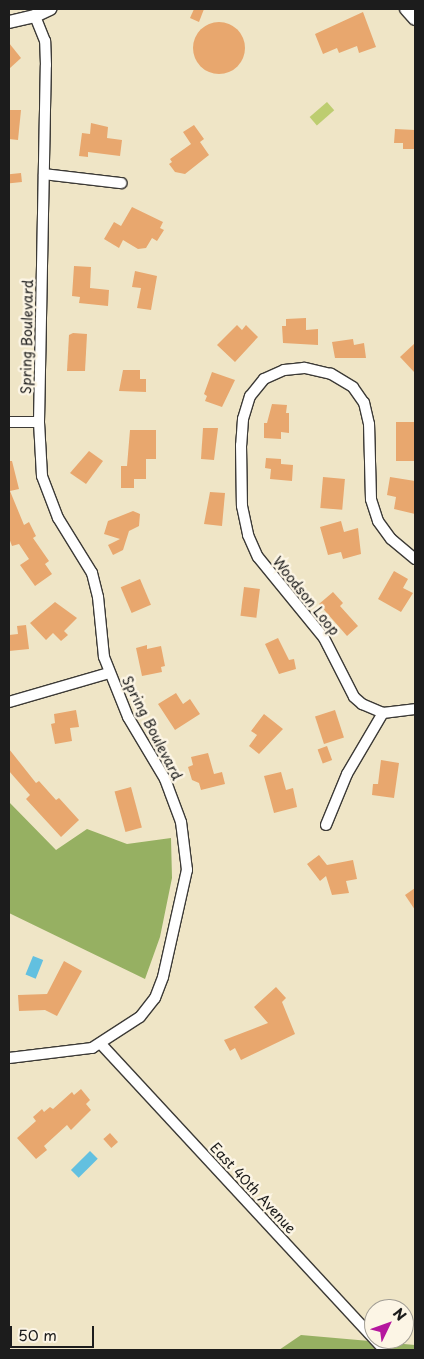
<!DOCTYPE html>
<html>
<head>
<meta charset="utf-8">
<style>
  body { margin:0 }
  #map { position:relative; width:424px; height:1359px; overflow:hidden; background:#efe5c6; font-family:"Playpen Sans",sans-serif }
  div>[style] { position:absolute }
  .green>* { inset:0; background:#bdcd70; transform-origin:0 0 }
  .forest>* { inset:0; background:#96b062 }
  .water>* { inset:0; background:#62c0e0; transform-origin:0 0 }
  .building>* { inset:0; background:#e8a76e; transform-origin:0 0 }
  .round { border-radius:50% }
  .roads { filter:drop-shadow(1px 0 #3c3a36) drop-shadow(-1px 0 #3c3a36) drop-shadow(0 1px #3c3a36) drop-shadow(0 -1px #3c3a36) }
  .minor>* { height:10px; margin:-5px; padding:0 5px; transform-origin:5px; border-radius:5px; background:#fff }
  .tertiary>* { height:12px; margin:-6px; padding:0 6px; transform-origin:6px; border-radius:6px; background:#fff }
  span { translate:-50% -50%; white-space:nowrap; text-align:center; line-height:1.15; -webkit-text-stroke:5px #fcf5e5; paint-order:stroke }
  .street-label { font-size:14px; color:#1c1c1c }
  .frame { position:absolute; inset:0; border:10px solid #1c1c1c; pointer-events:none }
  .north { position:absolute; left:364px; top:1299px; width:50px; height:50px; box-sizing:border-box; background:#fcf5e5; border:1px solid #a29e95; border-radius:50%; rotate:48deg; font-size:14px; font-weight:700; line-height:20px; text-align:center; color:#1c1c1c }
  .north::after { content:''; display:block; margin:auto; width:18px; height:22px; background:#b5179e; clip-path:polygon(50% 0,100% 100%,50% 72%,0 100%) }
  .scale { position:absolute; left:10px; top:1326px; width:84px; height:22px; box-sizing:border-box; border:2px solid #1c1c1c; border-top:0; padding-left:6px; font-size:15px; line-height:18px; white-space:nowrap; color:#1c1c1c; -webkit-text-stroke:4px #fcf5e5; paint-order:stroke }
</style>
</head>
<body>
<div id="map">
  <div class="green">
    <div style="left:327px;top:102px;width:11px;height:23px;rotate:49deg"></div>
  </div>
  <div class="forest">
    <div style="clip-path:polygon(9px 802px,56px 850px,87px 829px,127px 844px,171px 838px,172px 878px,160px 937px,145px 979px,9px 913px)"></div>
    <div style="clip-path:polygon(301px 1335px,415px 1345px,415px 1350px,279px 1350px)"></div>
  </div>
  <div class="water">
    <div style="left:33px;top:956px;width:11px;height:20px;rotate:22deg"></div>
    <div style="left:90px;top:1151px;width:11px;height:27px;rotate:45deg"></div>
  </div>
  <div class="building">
    <div style="clip-path:polygon(194px 9px,204px 9px,199px 22px,190px 18px)"></div>
    <div style="clip-path:polygon(363px 12px,376px 47px,359px 53px,357px 46px,339px 53px,337px 48px,323px 54px,315px 34px)"></div>
    <div class="round" style="left:193px;top:22px;width:52px;height:52px"></div>
    <div style="clip-path:polygon(9px 43px,21px 58px,9px 69px)"></div>
    <div style="clip-path:polygon(9px 110px,21px 110px,18px 140px,9px 139px)"></div>
    <div style="clip-path:polygon(91px 123px,108px 127px,107px 138px,122px 140px,120px 156px,88px 152px,88px 157px,79px 156px,82px 133px,90px 134px)"></div>
    <div style="clip-path:polygon(194px 125px,204px 139px,200px 142px,209px 155px,185px 174px,175px 172px,169px 164px,172px 162px,170px 159px,191px 144px,183px 132px)"></div>
    <div style="clip-path:polygon(395px 129px,415px 130px,415px 149px,403px 149px,403px 143px,394px 143px)"></div>
    <div style="left:21px;top:173px;width:9px;height:12px;rotate:84deg"></div>
    <div style="clip-path:polygon(132px 207px,163px 222px,160px 228px,164px 230px,157px 241px,152px 238px,146px 248px,138px 249px,123px 240px,119px 248px,104px 239px,114px 222px,121px 226px)"></div>
    <div style="clip-path:polygon(74px 266px,91px 267px,90px 288px,109px 290px,108px 306px,79px 303px,80px 297px,72px 296px)"></div>
    <div style="clip-path:polygon(135px 271px,157px 276px,151px 310px,137px 308px,141px 288px,132px 287px)"></div>
    <div style="clip-path:polygon(306px 318px,306px 330px,318px 329px,318px 345px,283px 343px,282px 326px,286px 326px,286px 319px)"></div>
    <div style="clip-path:polygon(237px 325px,242px 330px,246px 325px,258px 337px,235px 362px,217px 345px)"></div>
    <div style="clip-path:polygon(73px 333px,87px 334px,85px 371px,67px 371px,69px 335px)"></div>
    <div style="clip-path:polygon(353px 339px,354px 345px,364px 343px,366px 358px,335px 358px,332px 342px)"></div>
    <div style="clip-path:polygon(415px 343px,415px 373px,400px 357px)"></div>
    <div style="clip-path:polygon(123px 370px,140px 370px,140px 379px,146px 379px,146px 392px,119px 391px)"></div>
    <div style="clip-path:polygon(212px 372px,235px 380px,222px 407px,205px 401px,207px 396px,204px 394px)"></div>
    <div style="clip-path:polygon(272px 404px,287px 405px,286px 413px,289px 413px,289px 433px,281px 432px,281px 439px,264px 438px,264px 423px,267px 423px)"></div>
    <div style="left:396px;top:422px;width:19px;height:39px"></div>
    <div style="clip-path:polygon(203px 428px,218px 428px,214px 460px,201px 459px)"></div>
    <div style="clip-path:polygon(130px 430px,156px 430px,156px 459px,146px 459px,146px 479px,134px 479px,134px 488px,121px 488px,121px 466px,127px 466px)"></div>
    <div style="clip-path:polygon(89px 451px,103px 461px,86px 484px,70px 473px)"></div>
    <div style="clip-path:polygon(266px 458px,281px 459px,281px 464px,293px 465px,292px 481px,270px 479px,271px 469px,265px 468px)"></div>
    <div style="clip-path:polygon(9px 461px,12px 461px,19px 489px,10px 491px,24px 525px,29px 522px,36px 536px,33px 538px,49px 561px,45px 564px,52px 574px,35px 586px,20px 565px,29px 559px,19px 544px,12px 546px,9px 538px)"></div>
    <div style="left:323px;top:477px;width:22px;height:31px;rotate:5deg"></div>
    <div style="clip-path:polygon(390px 477px,415px 481px,415px 514px,394px 509px,396px 497px,387px 495px)"></div>
    <div style="clip-path:polygon(210px 492px,225px 493px,222px 526px,204px 524px)"></div>
    <div style="clip-path:polygon(133px 511px,140px 514px,139px 526px,129px 531px,123px 550px,113px 555px,108px 545px,120px 539px,104px 534px,108px 521px)"></div>
    <div style="clip-path:polygon(341px 521px,344px 532px,358px 528px,361px 554px,343px 559px,341px 552px,328px 555px,320px 527px)"></div>
    <div style="clip-path:polygon(394px 571px,408px 579px,403px 588px,413px 593px,401px 612px,378px 599px)"></div>
    <div style="left:140px;top:579px;width:28px;height:21px;rotate:67deg"></div>
    <div style="left:244px;top:587px;width:16px;height:29px;rotate:7deg"></div>
    <div style="clip-path:polygon(333px 592px,343px 603px,340px 606px,358px 626px,347px 636px,319px 604px)"></div>
    <div style="clip-path:polygon(55px 602px,77px 618px,64px 631px,68px 635px,61px 641px,53px 633px,46px 640px,30px 623px)"></div>
    <div style="clip-path:polygon(26px 625px,29px 649px,9px 651px,9px 635px,18px 634px,17px 626px)"></div>
    <div style="clip-path:polygon(278px 638px,289px 660px,294px 659px,296px 669px,279px 674px,265px 644px)"></div>
    <div style="clip-path:polygon(147px 645px,147px 649px,161px 646px,165px 666px,161px 667px,162px 672px,142px 676px,136px 648px)"></div>
    <div style="clip-path:polygon(176px 693px,183px 704px,190px 699px,200px 714px,175px 730px,158px 704px)"></div>
    <div style="clip-path:polygon(76px 710px,79px 727px,70px 728px,72px 741px,55px 744px,51px 724px,55px 723px,54px 714px)"></div>
    <div style="left:335px;top:710px;width:29px;height:21px;rotate:72deg"></div>
    <div style="clip-path:polygon(264px 714px,283px 729px,259px 754px,249px 746px,257px 735px,251px 731px)"></div>
    <div style="left:327px;top:746px;width:15px;height:10px;rotate:70deg"></div>
    <div style="clip-path:polygon(9px 749px,36px 783px,39px 781px,56px 800px,59px 798px,79px 820px,61px 837px,26px 799px,30px 795px,9px 771px)"></div>
    <div style="clip-path:polygon(208px 753px,214px 774px,222px 772px,225px 784px,201px 790px,199px 783px,192px 780px,188px 767px,193px 765px,191px 757px)"></div>
    <div style="clip-path:polygon(381px 760px,399px 763px,394px 798px,372px 795px,373px 784px,378px 784px)"></div>
    <div style="clip-path:polygon(281px 772px,286px 790px,293px 788px,297px 807px,274px 813px,264px 776px)"></div>
    <div style="left:131px;top:787px;width:42px;height:17px;rotate:75deg"></div>
    <div style="clip-path:polygon(319px 855px,327px 865px,353px 860px,357px 879px,346px 881px,349px 893px,332px 895px,326px 876px,320px 881px,307px 864px)"></div>
    <div style="clip-path:polygon(415px 888px,415px 910px,405px 895px)"></div>
    <div style="clip-path:polygon(64px 961px,82px 971px,57px 1016px,45px 1010px,19px 1011px,18px 995px,47px 994px)"></div>
    <div style="clip-path:polygon(276px 987px,286px 998px,282px 1002px,295px 1034px,241px 1060px,235px 1048px,230px 1051px,224px 1040px,268px 1023px,254px 1007px)"></div>
    <div style="clip-path:polygon(81px 1089px,90px 1100px,86px 1104px,91px 1110px,71px 1130px,67px 1125px,44px 1146px,47px 1150px,36px 1159px,17px 1138px,36px 1121px,33px 1117px,42px 1109px,44px 1112px,50px 1107px,53px 1109px,72px 1092px,74px 1095px)"></div>
    <div style="left:110px;top:1133px;width:12px;height:9px;rotate:48deg"></div>
  </div>
  <div class="roads">
    <div class="minor">
      <div style="left:44px;top:174px;width:78px;rotate:6.7deg"></div>
      <div style="left:9px;top:422px;width:30px"></div>
      <div style="left:415px;top:559px;width:31px;rotate:-140deg"></div>
      <div style="left:391px;top:539px;width:22px;rotate:-126deg"></div>
      <div style="left:378px;top:521px;width:23px;rotate:-108deg"></div>
      <div style="left:371px;top:499px;width:75px;rotate:-91.5deg"></div>
      <div style="left:369px;top:424px;width:22px;rotate:-103deg"></div>
      <div style="left:364px;top:403px;width:19px;rotate:-125deg"></div>
      <div style="left:353px;top:387px;width:26px;rotate:-149deg"></div>
      <div style="left:331px;top:374px;width:28px;rotate:-167deg"></div>
      <div style="left:304px;top:368px;width:20px;rotate:174deg"></div>
      <div style="left:284px;top:370px;width:22px;rotate:156deg"></div>
      <div style="left:264px;top:379px;width:22px;rotate:129deg"></div>
      <div style="left:250px;top:396px;width:24px;rotate:107deg"></div>
      <div style="left:243px;top:419px;width:26px;rotate:94deg"></div>
      <div style="left:241px;top:445px;width:61px;rotate:89.1deg"></div>
      <div style="left:242px;top:506px;width:30px;rotate:78deg"></div>
      <div style="left:248px;top:535px;width:24px;rotate:66deg"></div>
      <div style="left:258px;top:557px;width:104px;rotate:50.8deg"></div>
      <div style="left:324px;top:638px;width:66px;rotate:63deg"></div>
      <div style="left:354px;top:697px;width:11px;rotate:41deg"></div>
      <div style="left:362px;top:704px;width:23px;rotate:23deg"></div>
      <div style="left:383px;top:713px;width:32px;rotate:-7deg"></div>
      <div style="left:9px;top:702px;width:104px;rotate:-16.2deg"></div>
      <div style="left:326px;top:825px;width:55px;rotate:-67.6deg"></div>
      <div style="left:347px;top:774px;width:71px;rotate:-59.5deg"></div>
      <div style="left:101px;top:1044px;width:417px;rotate:47.2deg"></div>
      <div style="left:9px;top:1058px;width:84px;rotate:-6.9deg"></div>
      <div style="left:92px;top:1048px;width:57px;rotate:-32.9deg"></div>
      <div style="left:140px;top:1017px;width:24px;rotate:-52deg"></div>
      <div style="left:155px;top:998px;width:22px;rotate:-69deg"></div>
      <div style="left:163px;top:977px;width:110px;rotate:-77.4deg"></div>
      <div style="left:187px;top:870px;width:48px;rotate:-97.1deg"></div>
      <div style="left:181px;top:822px;width:46px;rotate:-110.4deg"></div>
      <div style="left:165px;top:779px;width:72px;rotate:-120.8deg"></div>
      <div style="left:128px;top:717px;width:65px;rotate:-111.8deg"></div>
      <div style="left:104px;top:657px;width:60px;rotate:-95.7deg"></div>
      <div style="left:98px;top:597px;width:25px;rotate:-104deg"></div>
      <div style="left:92px;top:573px;width:65px;rotate:-121.7deg"></div>
      <div style="left:58px;top:518px;width:45px;rotate:-110.9deg"></div>
      <div style="left:42px;top:476px;width:54px;rotate:-93.2deg"></div>
      <div style="left:39px;top:422px;width:357px;rotate:-88.9deg"></div>
      <div style="left:46px;top:65px;width:24px;rotate:-92deg"></div>
      <div style="left:45px;top:41px;width:27px;rotate:-112deg"></div>
    </div>
    <div class="tertiary">
      <div style="left:406px;top:9px;width:13px;rotate:48deg"></div>
      <div style="left:9px;top:22px;width:27px;rotate:-13deg"></div>
      <div style="left:35px;top:16px;width:17px;rotate:-25deg"></div>
    </div>
  </div>
  <div class="street-label">
    <span style="left:27px;top:337px;rotate:-89deg">Spring Boulevard</span>
    <span style="left:306px;top:596px;rotate:51deg">Woodson Loop</span>
    <span style="left:152px;top:728px;rotate:63deg">Spring Boulevard</span>
    <span style="left:253px;top:1188px;rotate:47deg">East 40th Avenue</span>
  </div>
  <div class="frame"></div>
  <div class="north">N</div>
  <div class="scale">50 m</div>
</div>
</body>
</html>
